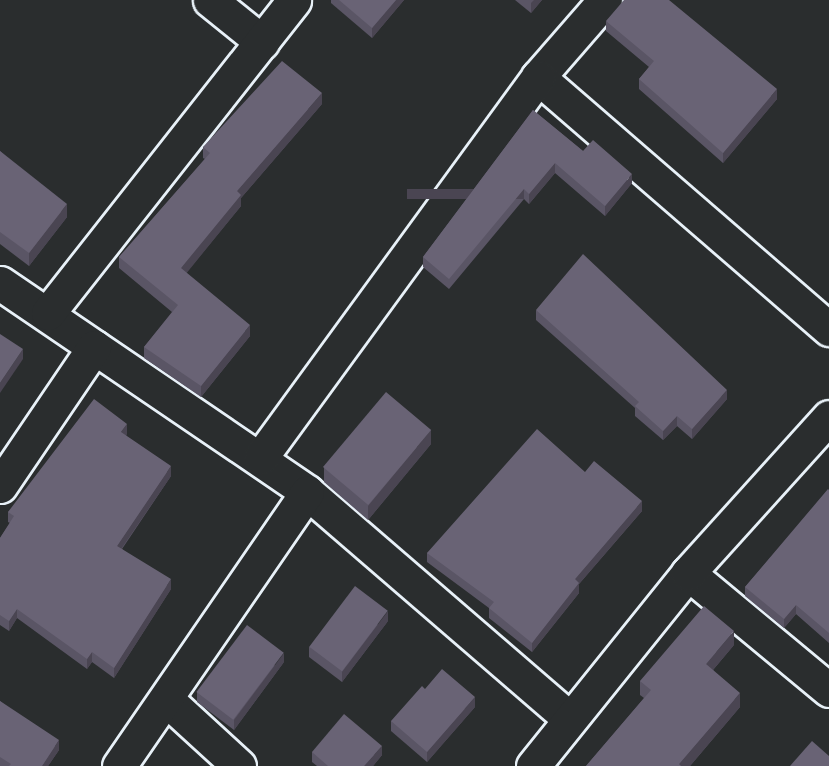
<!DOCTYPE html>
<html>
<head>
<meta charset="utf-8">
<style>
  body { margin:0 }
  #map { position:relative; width:829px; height:766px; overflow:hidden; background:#2a2d2e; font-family:Dekko,sans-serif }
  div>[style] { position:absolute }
  .roads { filter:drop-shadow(2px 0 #e8f1f8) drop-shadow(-2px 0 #e8f1f8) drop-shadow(0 2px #e8f1f8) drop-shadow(0 -2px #e8f1f8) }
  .minor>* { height:33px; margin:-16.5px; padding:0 16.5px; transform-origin:16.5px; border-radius:16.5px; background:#2a2d2e }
  .wall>* { inset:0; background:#5a5565 }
  .shaded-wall>* { inset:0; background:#4a4552; transform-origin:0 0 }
  .building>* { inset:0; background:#696375; transform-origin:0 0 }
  span { translate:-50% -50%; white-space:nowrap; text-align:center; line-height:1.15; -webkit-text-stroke:6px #2a2d2e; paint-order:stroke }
</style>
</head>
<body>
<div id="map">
  <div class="roads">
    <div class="minor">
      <div style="left:210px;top:0;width:67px;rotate:38.9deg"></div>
      <div style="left:605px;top:0;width:102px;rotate:131deg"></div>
      <div style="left:538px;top:77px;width:385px;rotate:40.9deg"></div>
      <div style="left:0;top:283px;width:371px;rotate:34.2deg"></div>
      <div style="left:307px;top:492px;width:345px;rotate:40.8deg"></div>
      <div style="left:48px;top:313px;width:398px;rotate:-51.8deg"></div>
      <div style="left:261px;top:457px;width:470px;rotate:-53.9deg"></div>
      <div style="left:0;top:486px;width:168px;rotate:-55.9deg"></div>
      <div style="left:688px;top:573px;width:183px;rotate:39.7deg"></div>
      <div style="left:166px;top:699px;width:99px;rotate:42.5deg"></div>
      <div style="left:119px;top:766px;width:332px;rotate:-55.5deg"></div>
      <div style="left:533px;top:766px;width:248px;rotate:-51.2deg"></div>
      <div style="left:688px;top:573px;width:210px;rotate:-47.9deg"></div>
    </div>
  </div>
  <div class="wall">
    <div style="clip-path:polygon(331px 0,404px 0,372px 38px,331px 3px)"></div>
    <div style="clip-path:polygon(515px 0,542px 0,531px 13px)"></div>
    <div style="clip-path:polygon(606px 21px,777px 99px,723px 163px,639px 89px,639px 79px,649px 67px,606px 31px)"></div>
    <div style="clip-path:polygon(322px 104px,241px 198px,241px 206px,186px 273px,250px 336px,201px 397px,144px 358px,144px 347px,172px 312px,119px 268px,119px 257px,205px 159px,203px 158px,203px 147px)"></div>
    <div style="clip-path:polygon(533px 110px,583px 151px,632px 183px,605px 216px,555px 173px,529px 204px,524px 199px,449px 289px,423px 267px,423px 257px)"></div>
    <div style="clip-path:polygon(0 151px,67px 217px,29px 266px,0 244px)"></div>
    <div style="clip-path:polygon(536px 310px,727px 399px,692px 439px,677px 426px,663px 440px,635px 416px,635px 408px,536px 320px)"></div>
    <div style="clip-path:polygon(127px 434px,126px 436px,171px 476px,122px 549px,171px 589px,114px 678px,92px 662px,87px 669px,17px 618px,9px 631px,0 625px,0 538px,10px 523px,8px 522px,8px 512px)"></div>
    <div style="clip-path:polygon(431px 444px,368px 520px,324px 482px,324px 468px)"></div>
    <div style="clip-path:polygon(585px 472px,642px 511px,579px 584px,579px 593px,532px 652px,489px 618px,489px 608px,427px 562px,427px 553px)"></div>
    <div style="clip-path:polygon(829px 490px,829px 643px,796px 614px,784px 628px,745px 596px,745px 587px)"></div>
    <div style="clip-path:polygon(388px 621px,342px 682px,309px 657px,309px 647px)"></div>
    <div style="clip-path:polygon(734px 645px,713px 670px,740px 707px,690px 766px,586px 766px,644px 698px,640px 695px,640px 681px)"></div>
    <div style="clip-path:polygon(284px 662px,234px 730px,197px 702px,197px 692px)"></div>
    <div style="clip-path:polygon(0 701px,59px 750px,48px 766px,0 766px)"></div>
    <div style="clip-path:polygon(475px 707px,427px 762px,391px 731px,391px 721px)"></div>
    <div style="clip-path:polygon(312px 752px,382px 755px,373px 766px,317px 766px,312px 762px)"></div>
  </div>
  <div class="shaded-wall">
    <div style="clip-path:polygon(396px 0,404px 0,372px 38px,372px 28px)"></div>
    <div style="clip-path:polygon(534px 0,542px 0,531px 13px,531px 3px)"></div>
    <div style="clip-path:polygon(777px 89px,777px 99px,723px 163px,723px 153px)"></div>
    <div style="clip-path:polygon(322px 93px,322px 104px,241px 198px,241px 206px,181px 280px,181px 268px,237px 191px)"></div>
    <div style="clip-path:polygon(555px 163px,555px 173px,529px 204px,529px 194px)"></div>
    <div style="clip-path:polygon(632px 174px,632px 183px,605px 216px,605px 206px)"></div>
    <div style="left:524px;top:189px;width:10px;height:117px;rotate:90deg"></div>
    <div style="clip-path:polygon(67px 204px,67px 217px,29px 266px,29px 253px)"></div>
    <div style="clip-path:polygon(250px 325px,250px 336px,201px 397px,201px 386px)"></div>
    <div style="clip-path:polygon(23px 349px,23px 359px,0 393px,0 383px)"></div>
    <div style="clip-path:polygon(727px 390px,727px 399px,692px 439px,692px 429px)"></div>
    <div style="clip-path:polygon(677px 416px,677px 426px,663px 440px,663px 431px)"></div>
    <div style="clip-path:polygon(127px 424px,127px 434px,121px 442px,121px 432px)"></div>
    <div style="clip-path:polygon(431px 430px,431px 444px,368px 520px,368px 506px)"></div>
    <div style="clip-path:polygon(171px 466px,171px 476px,117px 555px,117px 546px)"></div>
    <div style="clip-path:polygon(642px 501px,642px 511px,579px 584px,579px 593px,532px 652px,532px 643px,575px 579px)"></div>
    <div style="clip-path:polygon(171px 579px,171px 589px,114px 678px,114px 668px)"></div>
    <div style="clip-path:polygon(796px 605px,796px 614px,784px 628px,784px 619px)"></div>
    <div style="clip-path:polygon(17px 609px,17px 618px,9px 631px,9px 621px)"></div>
    <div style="clip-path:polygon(388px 611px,388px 621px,342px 682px,342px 672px)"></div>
    <div style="clip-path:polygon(734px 631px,734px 645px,706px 678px,706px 664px)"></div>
    <div style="clip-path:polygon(92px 652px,92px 662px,87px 669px,87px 659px)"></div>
    <div style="clip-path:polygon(284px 653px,284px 662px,234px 730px,234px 720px)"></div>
    <div style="clip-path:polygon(740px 693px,740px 707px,690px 766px,679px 766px,679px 764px)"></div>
    <div style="clip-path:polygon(475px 697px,475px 707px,427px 762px,427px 752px)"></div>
    <div style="clip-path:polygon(59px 740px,59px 750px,48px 766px,42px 766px)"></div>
    <div style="clip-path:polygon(382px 746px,382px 755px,373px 766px,364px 766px)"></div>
  </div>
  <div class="building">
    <div style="clip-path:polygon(339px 0,396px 0,372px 28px)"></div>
    <div style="clip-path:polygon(624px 0,669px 0,777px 89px,723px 153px,639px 79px,654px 61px,606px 21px)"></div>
    <div style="clip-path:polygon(282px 61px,322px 93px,237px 191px,241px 195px,181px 268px,250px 325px,201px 386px,144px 347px,178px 305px,119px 257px,210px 153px,203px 147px)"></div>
    <div style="clip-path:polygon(533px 110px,583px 151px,593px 140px,632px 174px,605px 206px,555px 163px,529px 194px,524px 189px,449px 279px,423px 257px)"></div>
    <div style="clip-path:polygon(0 151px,67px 204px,29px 253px,0 232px)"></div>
    <div style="clip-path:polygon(583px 254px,727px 390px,692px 429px,677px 416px,663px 431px,635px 406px,639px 402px,536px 310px)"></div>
    <div style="clip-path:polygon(0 334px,23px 349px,0 383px)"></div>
    <div style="left:386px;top:392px;width:59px;height:98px;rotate:40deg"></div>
    <div style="clip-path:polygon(94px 399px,127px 424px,121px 432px,171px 466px,117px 546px,171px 579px,114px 668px,92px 652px,87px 659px,17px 609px,9px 621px,0 615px,0 538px,14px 516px,8px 512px)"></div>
    <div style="clip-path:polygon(537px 429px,585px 472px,594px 461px,642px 501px,575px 579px,579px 583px,532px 643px,489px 608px,494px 602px,427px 553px)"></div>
    <div style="clip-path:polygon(828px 489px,829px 490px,829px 633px,796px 605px,784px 619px,745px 587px)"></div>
    <div style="left:355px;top:586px;width:41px;height:76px;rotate:37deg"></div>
    <div style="clip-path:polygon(704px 606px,734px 631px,706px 664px,740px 693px,679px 764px,681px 766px,586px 766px,651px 690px,640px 681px)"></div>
    <div style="left:247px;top:625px;width:46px;height:84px;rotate:37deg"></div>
    <div style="clip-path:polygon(442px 669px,475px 697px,427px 752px,391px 721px,422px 686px,425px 689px)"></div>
    <div style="clip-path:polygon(0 701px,59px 740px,42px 766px,9px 766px,11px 764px,0 757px)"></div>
    <div style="clip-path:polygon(344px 714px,382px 746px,364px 766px,328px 766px,312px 752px)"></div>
    <div style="clip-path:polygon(812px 741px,829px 756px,829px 766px,790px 766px)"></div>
  </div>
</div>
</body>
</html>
